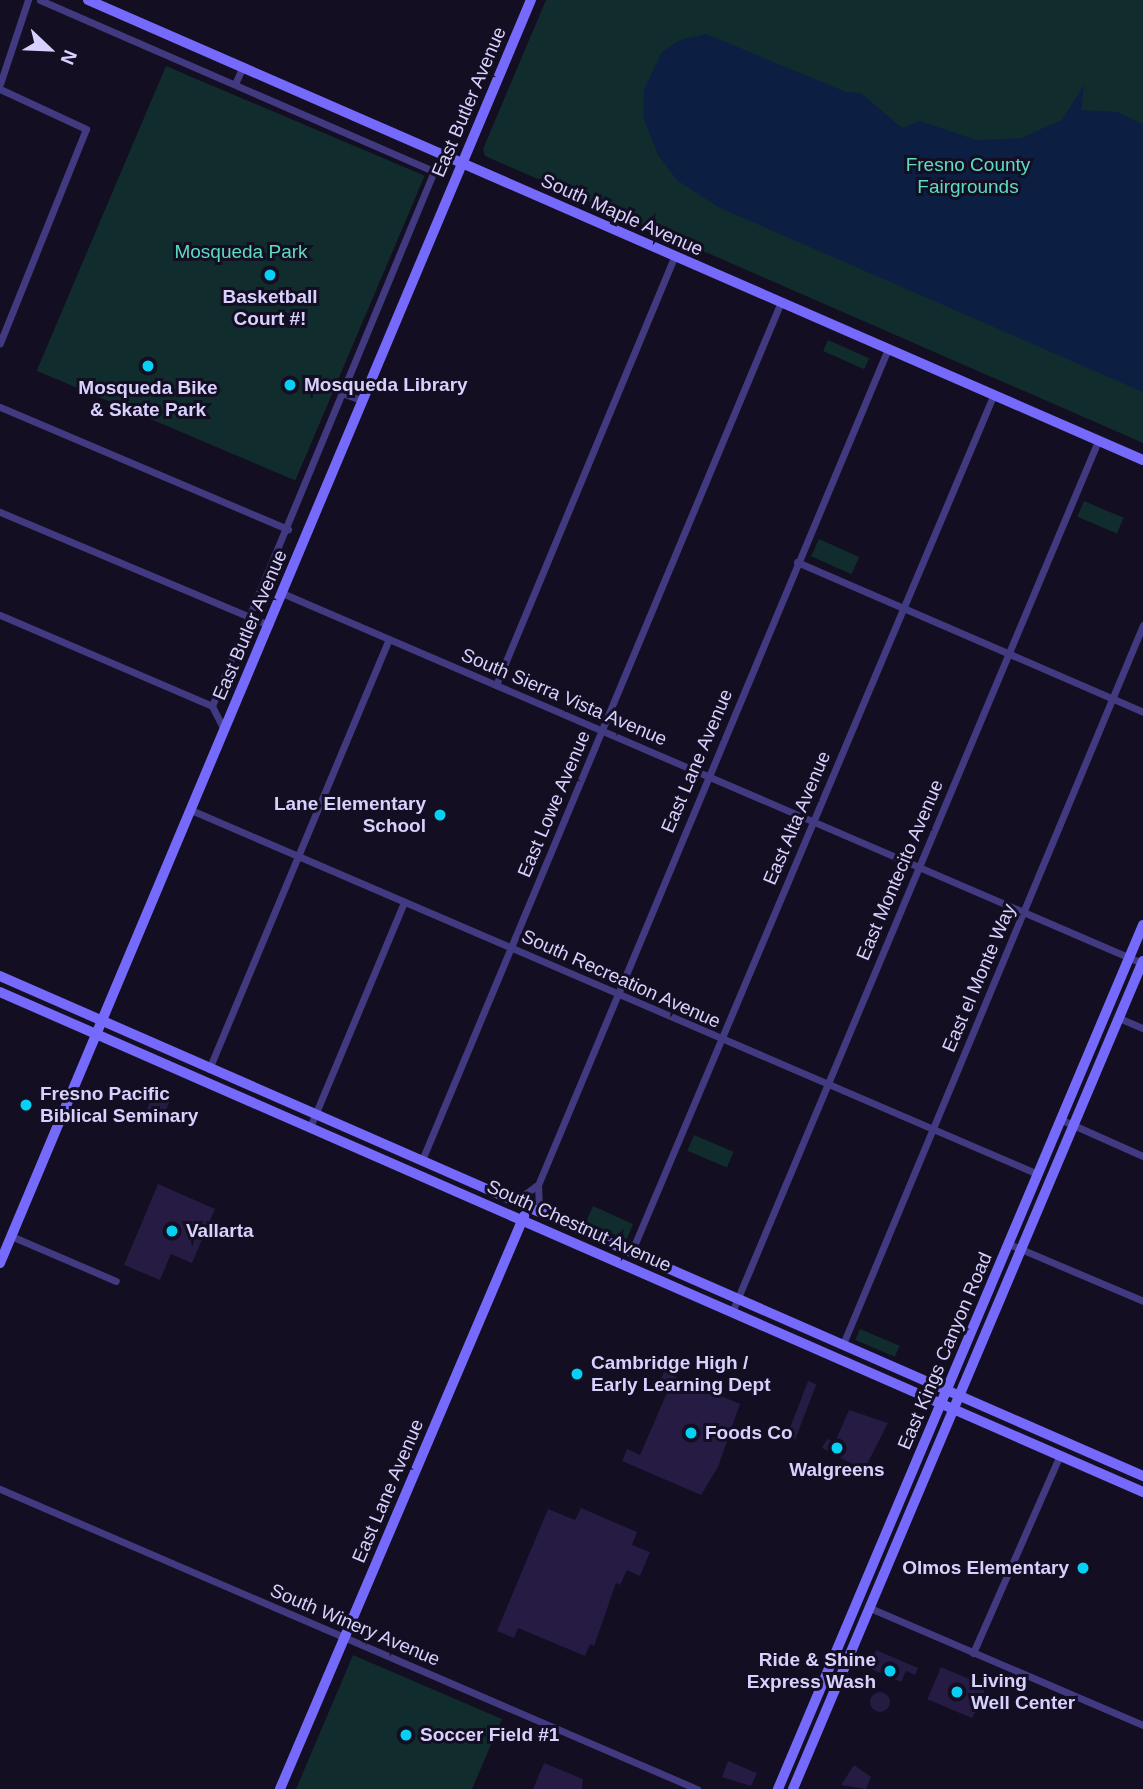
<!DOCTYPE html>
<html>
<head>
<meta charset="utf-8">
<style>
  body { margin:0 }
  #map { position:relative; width:1143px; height:1789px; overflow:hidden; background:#130e22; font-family:Helvetica,sans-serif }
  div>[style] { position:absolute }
  .green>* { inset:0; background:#112c2c; transform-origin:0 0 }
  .water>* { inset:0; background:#0d1e43 }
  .building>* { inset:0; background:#251b43; transform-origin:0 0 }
  .round { border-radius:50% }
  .street>* { height:7px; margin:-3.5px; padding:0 3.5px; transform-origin:3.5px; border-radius:3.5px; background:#413a80 }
  .secondary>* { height:10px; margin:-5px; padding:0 5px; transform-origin:5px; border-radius:5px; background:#756afb }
  .dots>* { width:19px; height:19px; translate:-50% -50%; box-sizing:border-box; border:4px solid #130e22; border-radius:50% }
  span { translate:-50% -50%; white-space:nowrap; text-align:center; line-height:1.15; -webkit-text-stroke:6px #130e22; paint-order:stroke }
  .street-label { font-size:19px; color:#d8d1fe }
  .park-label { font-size:19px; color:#5edcc3 }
  .poi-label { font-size:19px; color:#d8d1fe; font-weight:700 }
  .left { translate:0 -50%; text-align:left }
  .right { translate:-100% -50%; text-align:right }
  .north { position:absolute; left:14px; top:14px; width:70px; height:70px; -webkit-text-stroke:5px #130e22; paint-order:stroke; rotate:113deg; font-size:19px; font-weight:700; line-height:28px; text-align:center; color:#d8d1fe }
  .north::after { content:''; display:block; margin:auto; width:24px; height:32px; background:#d8d1fe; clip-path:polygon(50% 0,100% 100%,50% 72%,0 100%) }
</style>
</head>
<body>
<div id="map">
  <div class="green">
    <div style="clip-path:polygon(546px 0,1143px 0,1143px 443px,485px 156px,483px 149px)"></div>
    <div style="left:166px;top:66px;width:281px;height:331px;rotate:23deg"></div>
    <div style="left:828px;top:340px;width:45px;height:12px;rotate:24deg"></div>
    <div style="left:1084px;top:501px;width:43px;height:17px;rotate:23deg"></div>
    <div style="left:819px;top:539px;width:44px;height:19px;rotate:24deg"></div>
    <div style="left:694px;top:1135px;width:43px;height:17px;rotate:23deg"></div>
    <div style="clip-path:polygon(593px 1206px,633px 1224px,627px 1239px,585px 1224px)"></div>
    <div style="left:860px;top:1329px;width:43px;height:12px;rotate:23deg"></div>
    <div style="clip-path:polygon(353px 1655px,502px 1719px,472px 1789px,296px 1789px)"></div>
  </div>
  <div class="water">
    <div style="clip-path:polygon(706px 34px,846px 92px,861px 93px,902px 128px,920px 121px,976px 140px,1021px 138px,1062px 120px,1084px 85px,1081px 110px,1117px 112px,1143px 124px,1143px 392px,718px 207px,677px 180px,658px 155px,643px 117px,644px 89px,662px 52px,680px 40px)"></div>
  </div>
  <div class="building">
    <div style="left:154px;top:1092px;width:18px;height:20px;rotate:22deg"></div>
    <div style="clip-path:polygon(158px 1184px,215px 1209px,192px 1263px,171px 1254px,160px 1280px,124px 1265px)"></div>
    <div style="clip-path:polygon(664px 1372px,740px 1404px,718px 1467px,701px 1495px,622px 1461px,627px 1449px,640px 1455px,669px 1388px,659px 1383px)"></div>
    <div style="left:808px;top:1381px;width:9px;height:59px;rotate:21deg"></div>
    <div style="clip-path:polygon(849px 1410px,888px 1423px,864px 1470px,822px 1448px,827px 1439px,835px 1442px)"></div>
    <div style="clip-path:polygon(581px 1508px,637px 1532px,632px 1545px,650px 1552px,640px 1576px,627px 1570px,620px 1585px,616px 1583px,594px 1646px,590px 1644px,585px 1656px,518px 1628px,514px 1638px,497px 1631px,548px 1509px,575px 1520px)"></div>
    <div style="clip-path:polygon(876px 1650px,918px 1668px,915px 1675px,906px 1671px,901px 1682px,869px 1668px)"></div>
    <div style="left:941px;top:1667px;width:49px;height:35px;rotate:23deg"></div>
    <div class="round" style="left:870px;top:1692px;width:20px;height:20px"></div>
    <div style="clip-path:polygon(728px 1761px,757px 1773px,751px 1786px,722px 1777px)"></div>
    <div style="clip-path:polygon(544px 1763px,583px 1779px,582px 1789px,533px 1789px)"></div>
    <div style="clip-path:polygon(854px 1765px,871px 1777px,866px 1789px,841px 1785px)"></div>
  </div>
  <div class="street">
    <div style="left:40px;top:0;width:430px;rotate:23.5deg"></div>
    <div style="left:434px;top:171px;width:579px;rotate:112.54deg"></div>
    <div style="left:0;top:84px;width:89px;rotate:-71.6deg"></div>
    <div style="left:235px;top:84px;width:20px;rotate:-66deg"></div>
    <div style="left:0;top:89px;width:95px;rotate:24.9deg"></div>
    <div style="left:86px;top:129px;width:231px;rotate:111.9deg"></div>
    <div style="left:345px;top:394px;width:19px;rotate:21deg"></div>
    <div style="left:0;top:407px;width:313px;rotate:23deg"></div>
    <div style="left:0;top:512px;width:292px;rotate:22.8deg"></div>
    <div style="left:797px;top:562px;width:377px;rotate:23.4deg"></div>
    <div style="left:282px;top:593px;width:936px;rotate:23.28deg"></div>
    <div style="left:0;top:615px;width:231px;rotate:23.2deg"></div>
    <div style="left:496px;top:685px;width:463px;rotate:-67.4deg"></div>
    <div style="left:212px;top:706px;width:27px;rotate:63deg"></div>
    <div style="left:191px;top:810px;width:922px;rotate:23.26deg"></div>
    <div style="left:1119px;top:1018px;width:26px;rotate:23deg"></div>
    <div style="left:209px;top:1069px;width:466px;rotate:-67.3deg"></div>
    <div style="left:1062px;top:1120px;width:89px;rotate:24deg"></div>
    <div style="left:310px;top:1127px;width:244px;rotate:-67.3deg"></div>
    <div style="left:422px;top:1160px;width:928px;rotate:-67.3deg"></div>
    <div style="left:516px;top:1201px;width:26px;rotate:-37deg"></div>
    <div style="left:539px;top:1212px;width:27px;rotate:-92deg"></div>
    <div style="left:538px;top:1185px;width:904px;rotate:-67.29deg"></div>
    <div style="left:11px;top:1236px;width:114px;rotate:23.2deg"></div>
    <div style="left:1009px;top:1244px;width:146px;rotate:23deg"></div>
    <div style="left:631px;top:1253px;width:930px;rotate:-67.1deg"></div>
    <div style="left:732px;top:1312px;width:945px;rotate:-67.21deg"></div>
    <div style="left:843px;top:1344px;width:779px;rotate:-67.35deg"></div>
    <div style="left:0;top:1489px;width:759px;rotate:23.29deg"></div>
    <div style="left:870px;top:1608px;width:297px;rotate:23.2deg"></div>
    <div style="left:973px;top:1653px;width:214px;rotate:-66.3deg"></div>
  </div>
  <div class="secondary">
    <div style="left:88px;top:0;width:1151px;rotate:23.56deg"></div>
    <div style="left:0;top:976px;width:1248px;rotate:23.63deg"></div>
    <div style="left:0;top:992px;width:1248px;rotate:23.63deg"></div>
    <div style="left:0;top:1263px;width:1370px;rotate:-67.2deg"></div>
    <div style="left:280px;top:1789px;width:623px;rotate:-66.93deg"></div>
    <div style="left:778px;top:1789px;width:938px;rotate:-67.1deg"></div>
    <div style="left:793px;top:1789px;width:899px;rotate:-67.09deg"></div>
  </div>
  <div class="dots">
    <div style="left:270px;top:275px;background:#06d1f5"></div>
    <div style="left:148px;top:366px;background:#06d1f5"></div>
    <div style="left:290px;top:385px;background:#06d1f5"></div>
    <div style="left:440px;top:815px;background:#06d1f5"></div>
    <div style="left:26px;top:1105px;background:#06d1f5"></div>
    <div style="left:172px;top:1231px;background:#06d1f5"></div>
    <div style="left:577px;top:1374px;background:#06d1f5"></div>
    <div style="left:691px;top:1433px;background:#06d1f5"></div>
    <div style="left:837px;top:1448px;background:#06d1f5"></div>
    <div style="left:1083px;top:1568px;background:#06d1f5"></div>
    <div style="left:890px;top:1671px;background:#06d1f5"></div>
    <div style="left:957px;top:1692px;background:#06d1f5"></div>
    <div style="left:406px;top:1735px;background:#06d1f5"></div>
  </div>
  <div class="street-label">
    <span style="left:469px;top:102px;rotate:-67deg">East Butler Avenue</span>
    <span style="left:622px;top:215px;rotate:24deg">South Maple Avenue</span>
    <span style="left:250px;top:625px;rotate:-67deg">East Butler Avenue</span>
    <span style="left:564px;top:697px;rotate:23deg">South Sierra Vista Avenue</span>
    <span style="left:697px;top:761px;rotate:-67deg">East Lane Avenue</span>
    <span style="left:554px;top:804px;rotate:-67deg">East Lowe Avenue</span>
    <span style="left:797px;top:818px;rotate:-67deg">East Alta Avenue</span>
    <span style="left:900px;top:870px;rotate:-67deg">East Montecito Avenue</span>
    <span style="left:979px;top:978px;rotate:-67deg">East el Monte Way</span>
    <span style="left:621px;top:979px;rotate:24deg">South Recreation Avenue</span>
    <span style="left:579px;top:1226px;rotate:24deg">South Chestnut Avenue</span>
    <span style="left:945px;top:1351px;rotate:-67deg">East Kings Canyon Road</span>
    <span style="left:388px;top:1491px;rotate:-67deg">East Lane Avenue</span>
    <span style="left:355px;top:1625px;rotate:23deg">South Winery Avenue</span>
  </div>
  <div class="park-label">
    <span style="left:968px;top:176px">Fresno County<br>Fairgrounds</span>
    <span style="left:241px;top:252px">Mosqueda Park</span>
  </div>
  <div class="poi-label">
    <span style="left:270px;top:308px">Basketball<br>Court #!</span>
    <span class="left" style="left:304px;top:385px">Mosqueda Library</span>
    <span style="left:148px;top:399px">Mosqueda Bike<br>&amp; Skate Park</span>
    <span class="right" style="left:426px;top:815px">Lane Elementary<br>School</span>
    <span class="left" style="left:40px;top:1105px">Fresno Pacific<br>Biblical Seminary</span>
    <span class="left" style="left:186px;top:1231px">Vallarta</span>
    <span class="left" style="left:591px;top:1374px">Cambridge High /<br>Early Learning Dept</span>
    <span class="left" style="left:705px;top:1433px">Foods Co</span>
    <span style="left:837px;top:1470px">Walgreens</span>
    <span class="right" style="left:1069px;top:1568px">Olmos Elementary</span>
    <span class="right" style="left:876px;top:1671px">Ride &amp; Shine<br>Express Wash</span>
    <span class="left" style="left:971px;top:1692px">Living<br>Well Center</span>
    <span class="left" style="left:420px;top:1735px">Soccer Field #1</span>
  </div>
  <div class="north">N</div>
</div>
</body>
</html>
